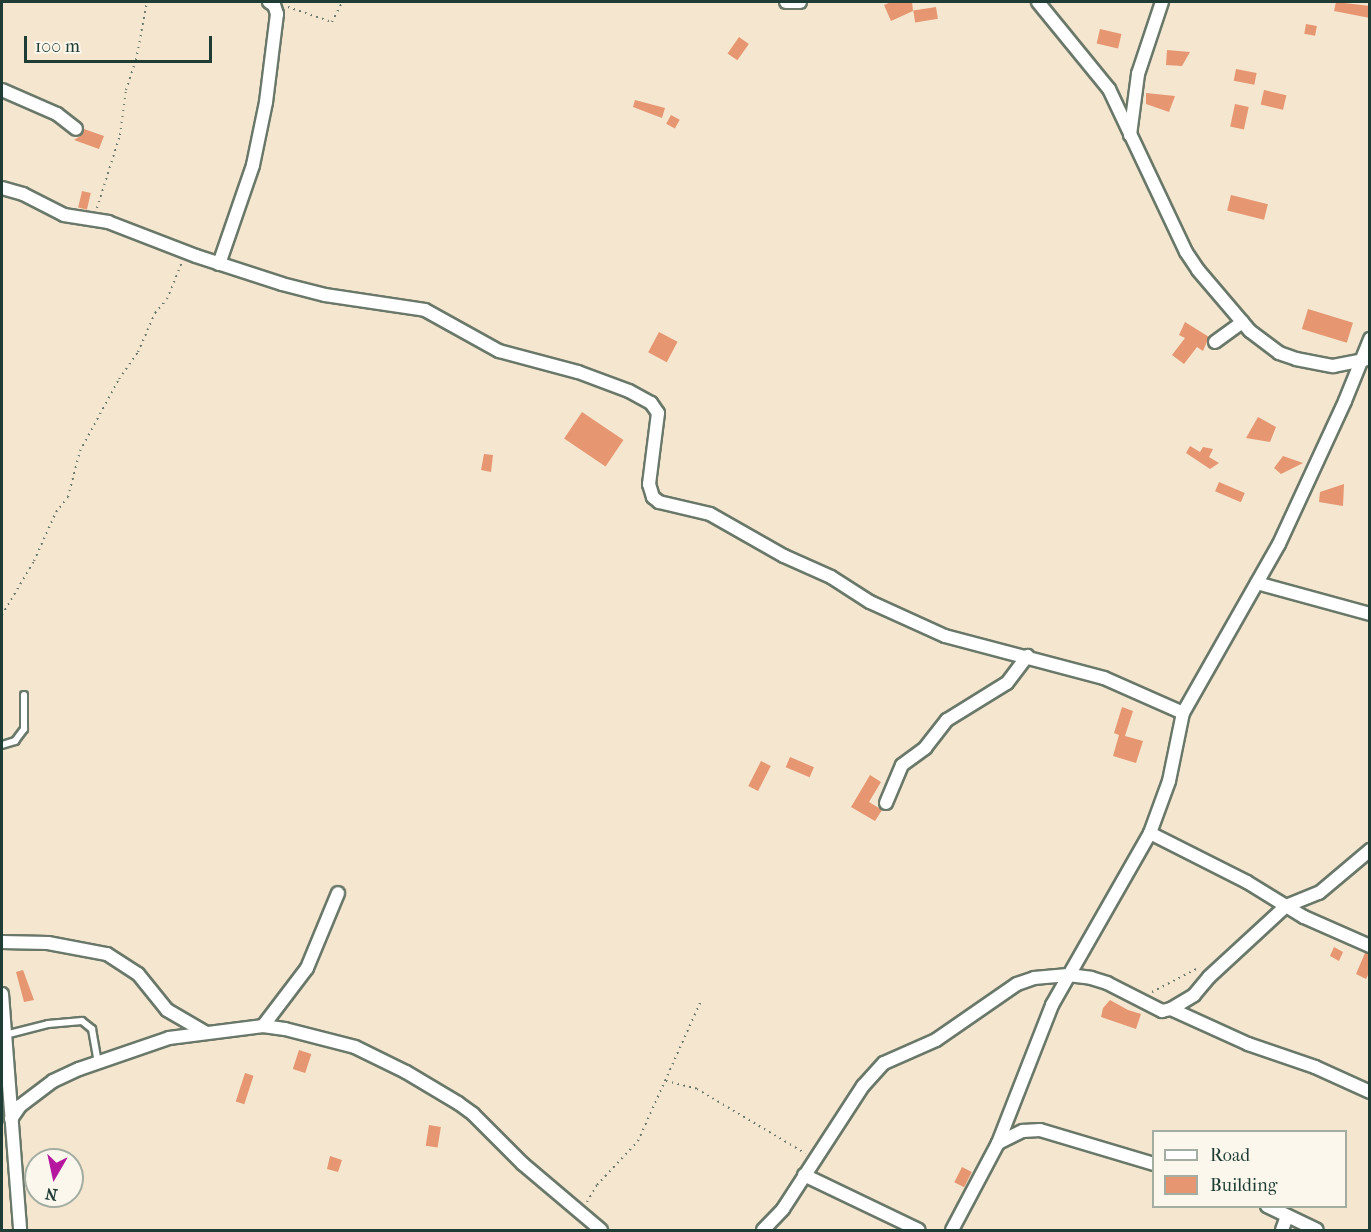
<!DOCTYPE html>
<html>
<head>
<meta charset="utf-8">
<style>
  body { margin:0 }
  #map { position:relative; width:1371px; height:1232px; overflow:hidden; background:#f5e6cf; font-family:"IM FELL French Canon",serif }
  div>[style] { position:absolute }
  .building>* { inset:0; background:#e69671; transform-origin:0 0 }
  .path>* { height:2px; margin-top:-1px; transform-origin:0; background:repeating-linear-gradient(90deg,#6a786a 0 1.5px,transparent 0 6px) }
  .roads { filter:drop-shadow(2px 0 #6a786a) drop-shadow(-2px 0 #6a786a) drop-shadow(0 2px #6a786a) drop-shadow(0 -2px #6a786a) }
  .service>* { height:6px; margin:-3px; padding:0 3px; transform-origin:3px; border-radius:3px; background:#fff }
  .minor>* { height:12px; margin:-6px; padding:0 6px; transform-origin:6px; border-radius:6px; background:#fff }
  span { translate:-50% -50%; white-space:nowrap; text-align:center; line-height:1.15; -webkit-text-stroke:4.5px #fbf7ec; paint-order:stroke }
  .frame { position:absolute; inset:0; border:3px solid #1f3d34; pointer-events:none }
  .legend { position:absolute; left:1152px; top:1130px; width:195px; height:78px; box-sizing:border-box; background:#fbf7ec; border:2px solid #a3ada2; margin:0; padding:8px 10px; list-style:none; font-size:18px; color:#1f3d34 }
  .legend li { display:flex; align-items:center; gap:12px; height:30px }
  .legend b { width:30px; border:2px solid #a3ada2 }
  .north { position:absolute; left:24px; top:1148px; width:60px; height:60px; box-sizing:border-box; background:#fbf7ec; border:2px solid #a3ada2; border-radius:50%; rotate:189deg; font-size:16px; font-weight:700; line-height:24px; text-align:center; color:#1f3d34 }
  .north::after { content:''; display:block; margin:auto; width:21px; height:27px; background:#b5179e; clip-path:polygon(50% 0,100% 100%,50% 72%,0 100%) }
  .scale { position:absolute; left:24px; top:36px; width:188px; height:27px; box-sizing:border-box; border:3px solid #1f3d34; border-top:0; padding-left:8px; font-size:18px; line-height:21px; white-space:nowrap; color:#1f3d34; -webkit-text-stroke:4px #fbf7ec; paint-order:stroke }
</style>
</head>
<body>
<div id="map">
  <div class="building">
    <div style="clip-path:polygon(891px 2px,912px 2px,913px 11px,891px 21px,884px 5px)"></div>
    <div style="clip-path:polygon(1336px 2px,1370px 6px,1370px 18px,1334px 11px)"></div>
    <div style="left:936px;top:7px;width:12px;height:23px;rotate:81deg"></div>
    <div style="left:1306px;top:24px;width:11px;height:10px;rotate:10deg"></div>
    <div style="left:1100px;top:29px;width:22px;height:15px;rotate:13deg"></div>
    <div style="left:739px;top:37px;width:12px;height:20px;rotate:35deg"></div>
    <div style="clip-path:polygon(1167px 50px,1190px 52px,1182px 66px,1166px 65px)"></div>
    <div style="left:1236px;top:69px;width:21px;height:12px;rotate:11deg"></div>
    <div style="left:1264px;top:90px;width:23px;height:15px;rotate:13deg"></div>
    <div style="clip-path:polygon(1146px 93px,1175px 96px,1169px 112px,1146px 104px)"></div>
    <div style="clip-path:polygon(635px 100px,665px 108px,662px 118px,633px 107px)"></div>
    <div style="left:1235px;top:104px;width:14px;height:23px;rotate:12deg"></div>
    <div style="left:671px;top:115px;width:10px;height:10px;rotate:29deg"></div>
    <div style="clip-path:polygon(84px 129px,104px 136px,99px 149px,74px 140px,82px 135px)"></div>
    <div style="left:82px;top:191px;width:9px;height:17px;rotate:13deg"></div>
    <div style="left:1231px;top:195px;width:38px;height:16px;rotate:14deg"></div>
    <div style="left:1308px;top:309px;width:47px;height:21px;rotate:17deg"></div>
    <div style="clip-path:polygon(1185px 322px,1209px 337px,1203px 351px,1197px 347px,1184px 364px,1172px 355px,1185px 338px,1179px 335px)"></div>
    <div style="left:659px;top:332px;width:21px;height:23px;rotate:28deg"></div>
    <div style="left:582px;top:412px;width:50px;height:32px;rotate:34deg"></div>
    <div style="clip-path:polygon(1258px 417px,1276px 427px,1270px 442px,1246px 438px)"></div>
    <div style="clip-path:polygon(1190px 446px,1200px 452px,1203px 447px,1213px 449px,1209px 457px,1219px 463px,1210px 469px,1186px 453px)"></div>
    <div style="clip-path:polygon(484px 454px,493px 455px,491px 472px,481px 470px)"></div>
    <div style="clip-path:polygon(1283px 456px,1303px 463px,1281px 474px,1274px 468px)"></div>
    <div style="left:1219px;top:482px;width:28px;height:10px;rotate:23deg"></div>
    <div style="clip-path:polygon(1344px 484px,1343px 506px,1319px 502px,1320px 492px)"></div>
    <div style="clip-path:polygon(1122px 707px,1133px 711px,1125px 736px,1143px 741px,1136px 763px,1113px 756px,1119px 735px,1114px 733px)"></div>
    <div style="left:790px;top:757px;width:26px;height:11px;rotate:23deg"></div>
    <div style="left:761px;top:761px;width:11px;height:28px;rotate:27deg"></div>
    <div style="clip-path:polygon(870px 775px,881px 782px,869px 802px,882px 810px,875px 821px,851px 807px)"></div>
    <div style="clip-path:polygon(1334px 947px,1343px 952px,1339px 961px,1330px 956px)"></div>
    <div style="clip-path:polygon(1365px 953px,1370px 954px,1370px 971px,1366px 979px,1356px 974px)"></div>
    <div style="clip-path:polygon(23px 970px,34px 1000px,24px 1002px,16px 972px)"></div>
    <div style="clip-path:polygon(1110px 1000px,1128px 1010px,1141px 1014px,1136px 1029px,1101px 1017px,1103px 1008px)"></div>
    <div style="left:299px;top:1050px;width:13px;height:20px;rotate:18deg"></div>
    <div style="left:245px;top:1073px;width:9px;height:30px;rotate:18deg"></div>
    <div style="left:429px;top:1125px;width:12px;height:21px;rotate:9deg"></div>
    <div style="clip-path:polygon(330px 1156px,342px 1160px,338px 1172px,327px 1169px)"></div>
    <div style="left:962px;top:1167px;width:11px;height:17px;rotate:27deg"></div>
  </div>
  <div class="path">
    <div style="left:288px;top:7px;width:46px;rotate:18.8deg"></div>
    <div style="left:332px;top:22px;width:22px;rotate:-63deg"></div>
    <div style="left:97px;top:208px;width:77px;rotate:-72.5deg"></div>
    <div style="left:120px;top:135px;width:45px;rotate:-82.4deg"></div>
    <div style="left:126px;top:90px;width:32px;rotate:-72deg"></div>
    <div style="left:136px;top:60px;width:59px;rotate:-79.3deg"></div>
    <div style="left:2px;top:615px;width:63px;rotate:-59.3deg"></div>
    <div style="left:34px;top:561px;width:54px;rotate:-65.8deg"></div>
    <div style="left:56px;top:512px;width:19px;rotate:-51deg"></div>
    <div style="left:68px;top:497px;width:48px;rotate:-75.4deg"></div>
    <div style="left:80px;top:451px;width:82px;rotate:-61.6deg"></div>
    <div style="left:119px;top:379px;width:33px;rotate:-55deg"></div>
    <div style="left:138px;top:352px;width:43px;rotate:-66.4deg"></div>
    <div style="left:155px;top:313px;width:18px;rotate:-49deg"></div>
    <div style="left:167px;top:299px;width:38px;rotate:-68deg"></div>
    <div style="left:1152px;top:992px;width:54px;rotate:-27.5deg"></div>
    <div style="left:666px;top:1081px;width:32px;rotate:14deg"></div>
    <div style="left:697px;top:1089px;width:126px;rotate:30.7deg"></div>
    <div style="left:587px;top:1202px;width:20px;rotate:-60deg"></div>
    <div style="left:597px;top:1185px;width:60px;rotate:-47deg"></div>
    <div style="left:638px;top:1141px;width:154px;rotate:-65.8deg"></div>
  </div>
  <div class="roads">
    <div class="service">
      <div style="left:2px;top:745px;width:14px;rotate:-17deg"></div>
      <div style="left:15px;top:741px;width:15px;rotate:-53deg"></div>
      <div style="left:24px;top:729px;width:34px;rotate:-90deg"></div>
      <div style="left:5px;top:1035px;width:44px;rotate:-14.3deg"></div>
      <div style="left:48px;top:1024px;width:34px;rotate:-5deg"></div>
      <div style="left:82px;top:1021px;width:13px;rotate:39deg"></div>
      <div style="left:92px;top:1029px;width:34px;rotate:80deg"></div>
    </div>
    <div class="minor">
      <div style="left:786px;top:2px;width:14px"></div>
      <div style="left:1038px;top:2px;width:112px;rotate:50.8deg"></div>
      <div style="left:1109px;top:89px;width:180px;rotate:64.7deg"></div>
      <div style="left:1186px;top:252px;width:22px;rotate:56deg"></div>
      <div style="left:1198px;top:270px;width:80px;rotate:49.6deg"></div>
      <div style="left:1250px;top:331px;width:36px;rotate:37deg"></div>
      <div style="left:1279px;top:353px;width:18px;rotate:19deg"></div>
      <div style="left:1296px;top:359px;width:38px;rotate:11deg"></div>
      <div style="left:1333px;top:366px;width:33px;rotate:-11deg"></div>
      <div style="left:2px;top:90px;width:60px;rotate:23.6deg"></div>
      <div style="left:57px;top:114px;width:24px;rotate:38deg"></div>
      <div style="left:1130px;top:135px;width:62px;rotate:-82.5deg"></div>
      <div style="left:1138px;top:74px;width:76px;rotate:-71.6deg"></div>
      <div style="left:2px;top:188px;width:22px;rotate:16deg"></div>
      <div style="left:23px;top:194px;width:46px;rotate:27.1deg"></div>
      <div style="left:64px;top:215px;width:45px;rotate:9deg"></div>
      <div style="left:108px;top:222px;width:94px;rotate:21.1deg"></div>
      <div style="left:196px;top:256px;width:90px;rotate:18deg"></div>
      <div style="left:282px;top:284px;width:44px;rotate:14.3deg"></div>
      <div style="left:325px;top:295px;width:101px;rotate:8.5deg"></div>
      <div style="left:425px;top:310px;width:85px;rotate:29deg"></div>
      <div style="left:499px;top:351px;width:82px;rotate:14.9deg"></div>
      <div style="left:578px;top:372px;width:54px;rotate:20.4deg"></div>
      <div style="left:629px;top:391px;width:25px;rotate:29deg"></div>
      <div style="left:651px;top:403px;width:12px;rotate:55deg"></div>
      <div style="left:658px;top:413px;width:72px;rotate:97.2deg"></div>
      <div style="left:649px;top:484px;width:14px;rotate:73deg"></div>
      <div style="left:653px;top:497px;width:8px;rotate:40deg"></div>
      <div style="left:659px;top:502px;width:52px;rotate:13.2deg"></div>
      <div style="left:710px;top:514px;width:85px;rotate:29.6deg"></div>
      <div style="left:784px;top:556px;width:51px;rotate:24.1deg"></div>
      <div style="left:831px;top:577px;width:46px;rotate:32.7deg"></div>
      <div style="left:870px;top:602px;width:82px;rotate:24.4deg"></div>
      <div style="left:945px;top:636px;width:164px;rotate:14.8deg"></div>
      <div style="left:1104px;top:678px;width:86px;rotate:23.9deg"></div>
      <div style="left:219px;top:264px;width:105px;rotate:-71deg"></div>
      <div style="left:253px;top:165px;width:64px;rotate:-78.3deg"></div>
      <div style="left:266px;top:102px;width:89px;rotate:-82.9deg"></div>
      <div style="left:277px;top:14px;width:9px;rotate:-108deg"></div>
      <div style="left:274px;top:5px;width:6px;rotate:-149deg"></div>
      <div style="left:1215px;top:342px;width:34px;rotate:-36deg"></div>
      <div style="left:1257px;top:583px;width:117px;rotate:15.3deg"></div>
      <div style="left:886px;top:803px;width:41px;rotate:-67.2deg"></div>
      <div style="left:902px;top:765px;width:29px;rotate:-36deg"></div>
      <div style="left:925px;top:748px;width:36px;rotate:-52deg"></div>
      <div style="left:947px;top:720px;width:70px;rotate:-31.7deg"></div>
      <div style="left:1007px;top:683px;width:34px;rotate:-53deg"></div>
      <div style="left:1150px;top:833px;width:109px;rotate:26.8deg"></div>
      <div style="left:1247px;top:882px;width:67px;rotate:31.6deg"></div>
      <div style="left:1304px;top:917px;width:72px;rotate:23.7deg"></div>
      <div style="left:2px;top:942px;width:46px;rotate:1.2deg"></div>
      <div style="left:48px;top:943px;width:60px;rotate:10.6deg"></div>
      <div style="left:107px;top:954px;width:37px;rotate:33deg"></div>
      <div style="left:138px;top:974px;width:46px;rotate:51.1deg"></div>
      <div style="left:167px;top:1010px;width:44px;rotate:30.1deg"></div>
      <div style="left:2px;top:994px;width:237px;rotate:85.6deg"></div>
      <div style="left:1171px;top:1009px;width:85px;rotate:24.4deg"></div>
      <div style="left:1248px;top:1044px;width:71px;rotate:18.9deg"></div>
      <div style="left:1315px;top:1067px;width:60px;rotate:24.4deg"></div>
      <div style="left:263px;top:1026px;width:73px;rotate:-52.8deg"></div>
      <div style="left:307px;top:968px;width:81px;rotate:-67.5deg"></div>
      <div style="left:11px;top:1119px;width:16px;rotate:-55deg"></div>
      <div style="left:20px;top:1106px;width:41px;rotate:-37.1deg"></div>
      <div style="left:53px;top:1081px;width:29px;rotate:-25deg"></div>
      <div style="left:79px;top:1069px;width:95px;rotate:-19deg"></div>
      <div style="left:169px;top:1038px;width:95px;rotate:-7.3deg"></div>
      <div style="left:263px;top:1026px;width:22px;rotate:8deg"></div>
      <div style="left:285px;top:1029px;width:72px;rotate:14.4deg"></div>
      <div style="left:355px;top:1047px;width:57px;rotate:26.1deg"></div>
      <div style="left:406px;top:1072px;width:61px;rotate:30.8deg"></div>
      <div style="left:458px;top:1103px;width:19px;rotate:36deg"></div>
      <div style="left:473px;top:1114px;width:71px;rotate:45deg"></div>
      <div style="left:523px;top:1164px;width:102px;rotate:40.2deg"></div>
      <div style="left:998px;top:1143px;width:28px;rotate:-26deg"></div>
      <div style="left:1023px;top:1131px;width:17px;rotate:-3deg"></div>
      <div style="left:1040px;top:1130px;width:119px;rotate:16.6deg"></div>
      <div style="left:804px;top:1175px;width:127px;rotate:25.6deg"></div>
      <div style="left:1267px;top:1206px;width:55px;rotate:25.6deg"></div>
      <div style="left:763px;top:1230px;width:29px;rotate:-46deg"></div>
      <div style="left:783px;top:1209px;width:147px;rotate:-57deg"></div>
      <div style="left:863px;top:1086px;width:31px;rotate:-48deg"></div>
      <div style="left:884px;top:1063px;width:57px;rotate:-23.9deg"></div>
      <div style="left:936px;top:1040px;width:98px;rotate:-34.7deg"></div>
      <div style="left:1017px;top:984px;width:18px;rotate:-19deg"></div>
      <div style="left:1034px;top:978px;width:34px;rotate:-5deg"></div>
      <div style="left:1068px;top:975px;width:23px;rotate:7deg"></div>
      <div style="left:1091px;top:978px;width:17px;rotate:17deg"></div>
      <div style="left:1107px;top:983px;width:62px;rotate:27deg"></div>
      <div style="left:1162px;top:1011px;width:9px;rotate:-13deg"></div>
      <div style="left:1171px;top:1009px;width:27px;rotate:-31deg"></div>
      <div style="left:1194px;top:995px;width:23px;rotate:-50deg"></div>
      <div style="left:1209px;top:977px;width:105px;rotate:-42.7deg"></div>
      <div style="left:1286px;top:906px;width:35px;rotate:-22deg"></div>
      <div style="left:1319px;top:893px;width:67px;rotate:-40.1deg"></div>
      <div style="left:952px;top:1230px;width:98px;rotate:-62.1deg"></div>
      <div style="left:998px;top:1143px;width:148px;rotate:-68.6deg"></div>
      <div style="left:1052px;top:1005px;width:198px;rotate:-60.3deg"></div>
      <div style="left:1150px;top:833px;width:55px;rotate:-69.9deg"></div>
      <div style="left:1169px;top:781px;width:69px;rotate:-78.4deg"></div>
      <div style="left:1183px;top:713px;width:194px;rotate:-60.4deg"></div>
      <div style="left:1279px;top:544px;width:157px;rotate:-65.2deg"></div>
      <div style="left:1345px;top:401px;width:67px;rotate:-68deg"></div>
      <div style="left:1282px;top:1230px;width:15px;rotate:-70deg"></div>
    </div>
  </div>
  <div class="frame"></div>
  <ul class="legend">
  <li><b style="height:8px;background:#fff"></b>Road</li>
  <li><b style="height:16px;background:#e69671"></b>Building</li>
  </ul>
  <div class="north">N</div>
  <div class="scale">100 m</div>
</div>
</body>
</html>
